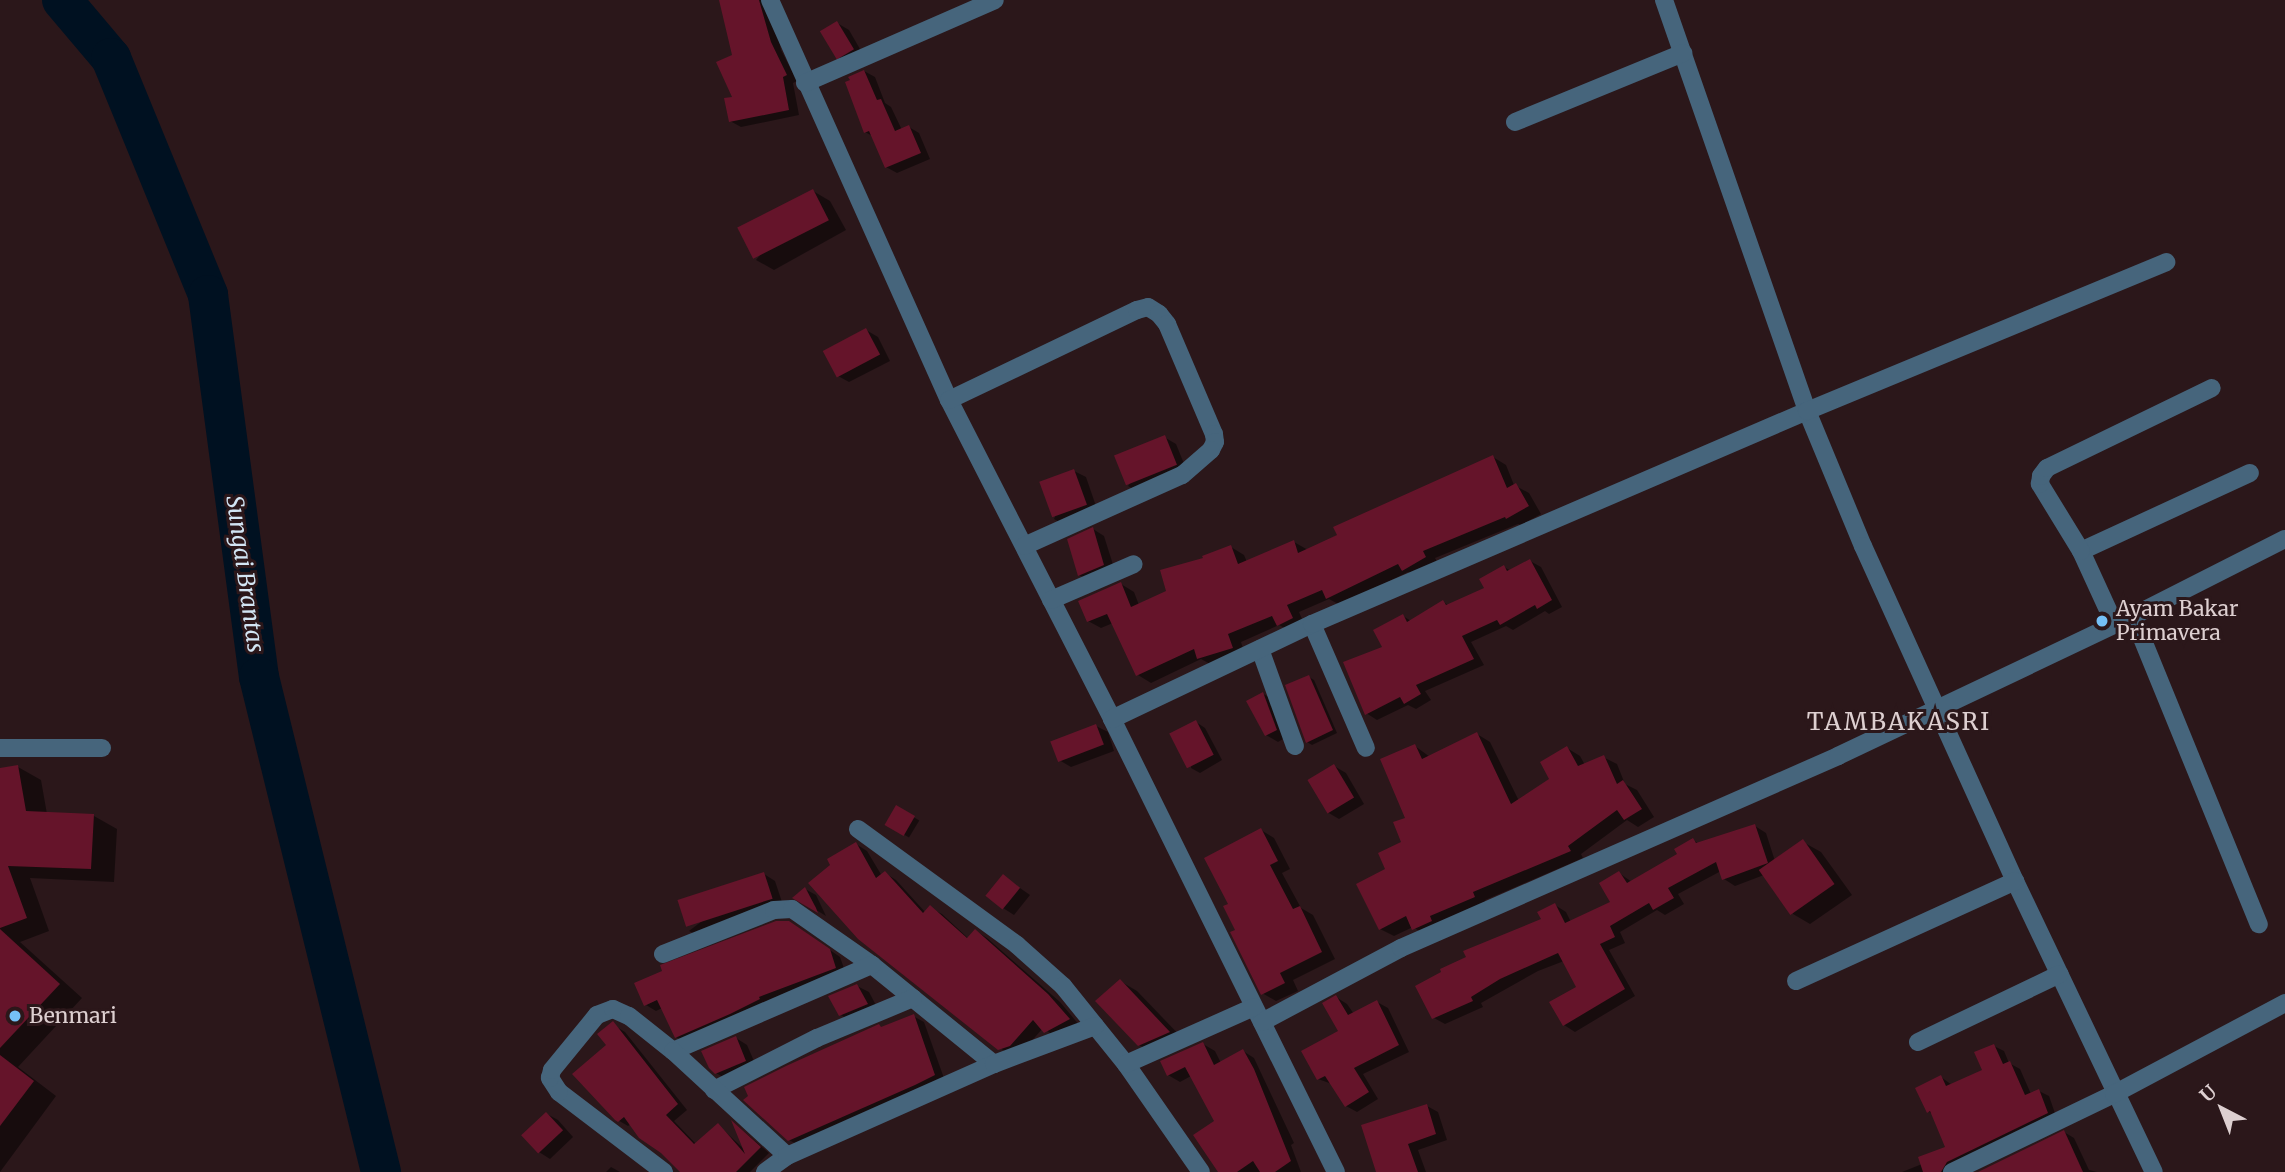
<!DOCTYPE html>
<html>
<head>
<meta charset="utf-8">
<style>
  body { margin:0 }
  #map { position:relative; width:2285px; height:1172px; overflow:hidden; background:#2b171a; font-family:Merriweather,serif }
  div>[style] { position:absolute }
  .shadow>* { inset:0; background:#0007; transform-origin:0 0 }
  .river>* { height:40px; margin:-20px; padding:0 20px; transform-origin:20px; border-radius:20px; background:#001121 }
  .building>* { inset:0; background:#65142a; transform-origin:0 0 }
  .minor>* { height:18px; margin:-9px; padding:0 9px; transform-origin:9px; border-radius:9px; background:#46657c }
  .dots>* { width:19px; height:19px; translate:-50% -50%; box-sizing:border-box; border:4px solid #2b171a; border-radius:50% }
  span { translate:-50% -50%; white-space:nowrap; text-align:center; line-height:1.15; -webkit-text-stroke:6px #2b171a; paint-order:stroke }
  .poi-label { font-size:21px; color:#ddcfd0 }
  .left { translate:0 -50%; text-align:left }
  .water-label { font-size:23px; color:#d2e5f4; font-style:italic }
  .quarter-label { font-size:24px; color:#ddcfd0; letter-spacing:2px }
  .north { position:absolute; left:2187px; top:1074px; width:70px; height:70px; -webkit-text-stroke:5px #2b171a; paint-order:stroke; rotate:318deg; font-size:19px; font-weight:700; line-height:28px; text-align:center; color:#ddcfd0 }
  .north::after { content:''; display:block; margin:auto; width:24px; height:32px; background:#ddcfd0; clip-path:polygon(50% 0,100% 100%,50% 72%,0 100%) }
</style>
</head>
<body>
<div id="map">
  <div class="shadow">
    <div style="clip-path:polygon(721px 0,770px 0,781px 50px,797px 81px,793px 83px,799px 115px,741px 127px,730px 121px,735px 98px,734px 56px)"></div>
    <div style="clip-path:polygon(837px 23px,849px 30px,864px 56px,849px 63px,837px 56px)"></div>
    <div style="clip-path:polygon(864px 71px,875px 77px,885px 103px,891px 107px,902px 130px,909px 127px,919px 133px,930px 159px,897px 173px,886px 167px,874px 137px,865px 132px,852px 81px)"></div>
    <div style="clip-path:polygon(813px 191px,830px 201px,846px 230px,774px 270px,756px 260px)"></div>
    <div style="clip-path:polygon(866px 330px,878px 337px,890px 361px,849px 382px,838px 376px)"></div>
    <div style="clip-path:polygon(1164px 437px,1176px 444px,1187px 471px,1140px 493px,1128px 486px)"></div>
    <div style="clip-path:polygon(1493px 457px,1506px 465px,1514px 485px,1529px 493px,1541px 514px,1521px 525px,1518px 524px,1435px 558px,1439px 565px,1416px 577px,1408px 572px,1340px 605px,1329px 599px,1299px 612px,1305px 626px,1292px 632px,1279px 625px,1241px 642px,1245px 655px,1212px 665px,1201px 659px,1151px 683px,1138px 675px,1113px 623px,1101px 628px,1088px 621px,1121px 584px,1134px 592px,1139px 605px,1168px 591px,1205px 559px,1231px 547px,1244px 555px,1247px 562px,1294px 542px,1308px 550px)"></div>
    <div style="clip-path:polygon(1074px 471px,1086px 477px,1098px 512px,1066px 526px,1054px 519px)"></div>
    <div style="clip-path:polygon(1093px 529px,1104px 536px,1115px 571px,1091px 581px,1079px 575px)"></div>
    <div style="clip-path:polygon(1530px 561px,1541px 567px,1562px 607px,1549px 614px,1545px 611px,1513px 630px,1506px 626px,1471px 642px,1484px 665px,1425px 691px,1431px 700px,1416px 709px,1408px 705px,1377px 720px,1366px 713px,1385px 648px,1403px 616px,1411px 621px,1443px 602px,1450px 606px,1487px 589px,1504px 567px,1511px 571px)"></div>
    <div style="clip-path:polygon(1309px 677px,1314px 680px,1337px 733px,1312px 745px,1307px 742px)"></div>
    <div style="clip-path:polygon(1263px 694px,1275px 700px,1288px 736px,1278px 742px,1266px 735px)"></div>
    <div style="clip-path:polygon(1196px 722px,1205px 728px,1222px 760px,1200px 773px,1191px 768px)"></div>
    <div style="clip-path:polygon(1096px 726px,1108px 732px,1114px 751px,1071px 767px,1059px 760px)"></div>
    <div style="clip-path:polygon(1477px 734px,1490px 742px,1519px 801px,1551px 780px,1567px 748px,1580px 756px,1585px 765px,1603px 757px,1617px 764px,1625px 784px,1637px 790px,1654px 817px,1638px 827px,1627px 820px,1581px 854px,1583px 858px,1485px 900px,1487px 904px,1427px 936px,1413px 927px,1394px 936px,1380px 929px,1387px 869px,1403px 843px,1415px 746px,1430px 757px)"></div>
    <div style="clip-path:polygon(1334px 766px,1346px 773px,1364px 804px,1339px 819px,1327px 812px)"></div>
    <div style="clip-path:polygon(18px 767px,41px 780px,47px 814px,94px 816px,117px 829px,114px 882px,30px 878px,49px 931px,20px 942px,82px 998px,18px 1067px,56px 1096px,0 1172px,0 770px)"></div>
    <div style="left:897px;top:807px;width:26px;height:20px;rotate:31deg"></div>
    <div style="clip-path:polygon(1755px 826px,1766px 833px,1775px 861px,1803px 842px,1821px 852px,1852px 895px,1810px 924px,1793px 914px,1764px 875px,1735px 886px,1724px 879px,1721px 871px,1678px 894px,1684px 904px,1665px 915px,1657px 910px,1620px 932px,1625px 943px,1609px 950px,1635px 996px,1575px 1032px,1564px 1025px,1578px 987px,1564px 961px,1538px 971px,1481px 1003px,1483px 1007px,1445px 1024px,1434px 1018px,1543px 920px,1555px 905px,1566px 912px,1571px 922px,1613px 902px,1619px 873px,1632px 882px,1679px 855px,1693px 840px,1699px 844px)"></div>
    <div style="clip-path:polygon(1261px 830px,1274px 838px,1290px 869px,1282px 873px,1301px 908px,1313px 915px,1335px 959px,1293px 980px,1298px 991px,1276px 1001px,1262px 993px,1230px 904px)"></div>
    <div style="clip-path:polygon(856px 844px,867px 851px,882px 876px,885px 873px,896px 880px,926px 913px,930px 908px,942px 914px,969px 939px,976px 931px,987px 938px,1060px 1002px,1080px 1026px,1057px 1038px,1043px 1028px,1022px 1052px,1011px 1056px,943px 1005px)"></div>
    <div style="clip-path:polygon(764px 874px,775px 881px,783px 905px,701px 937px,689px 931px)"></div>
    <div style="clip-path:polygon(1004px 877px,1030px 895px,1014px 915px,1003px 908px)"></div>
    <div style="clip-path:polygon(805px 889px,816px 895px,826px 916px,795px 897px)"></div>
    <div style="clip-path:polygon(800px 929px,840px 957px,846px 974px,687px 1043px,676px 1037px,662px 1008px,656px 1011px,646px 1005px)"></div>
    <div style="clip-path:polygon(1120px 981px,1137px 991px,1186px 1042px,1157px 1055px,1139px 1045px)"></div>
    <div style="clip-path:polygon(857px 986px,869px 992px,879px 1011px,852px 1022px,841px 1015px)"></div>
    <div style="clip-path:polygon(1336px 997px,1347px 1004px,1354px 1014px,1377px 1002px,1388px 1008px,1409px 1052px,1363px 1074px,1378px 1099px,1357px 1112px,1346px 1106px,1332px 1084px,1318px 1079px,1340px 1032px)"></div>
    <div style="clip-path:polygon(913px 1016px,924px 1022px,945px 1081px,800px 1146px,789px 1140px)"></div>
    <div style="clip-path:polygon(615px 1026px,625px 1032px,687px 1110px,674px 1121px,696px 1144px,718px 1125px,745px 1150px,735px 1124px,769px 1153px,750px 1172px,683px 1172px,632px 1123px,628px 1126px,616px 1119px,609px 1045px)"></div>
    <div style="clip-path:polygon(736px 1038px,747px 1045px,757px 1068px,728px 1080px,716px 1073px)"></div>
    <div style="clip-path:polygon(1203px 1044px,1215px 1051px,1221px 1063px,1243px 1051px,1254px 1058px,1294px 1143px,1291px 1145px,1301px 1172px,1220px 1172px,1216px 1121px,1191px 1076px,1180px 1082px,1168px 1075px)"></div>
    <div style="clip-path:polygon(1994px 1046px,2004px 1051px,2009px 1063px,2020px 1069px,2031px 1094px,2039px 1091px,2049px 1096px,2057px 1119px,1953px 1172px,1902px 1172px,1922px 1164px,1947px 1148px,1932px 1114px,1928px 1111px,1941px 1077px,1952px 1085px,1984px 1071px)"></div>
    <div style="clip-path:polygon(1427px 1106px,1438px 1112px,1447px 1140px,1418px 1150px,1426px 1172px,1380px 1172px)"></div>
    <div style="clip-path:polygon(547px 1114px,558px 1120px,573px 1137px,550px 1159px,539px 1152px,523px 1135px)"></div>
    <div style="clip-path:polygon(2064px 1132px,2074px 1138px,2089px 1170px,2097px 1172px,1982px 1172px)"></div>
    <div style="clip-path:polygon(611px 1167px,620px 1172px,606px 1172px)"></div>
  </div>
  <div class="river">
    <div style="left:62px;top:0;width:76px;rotate:49.8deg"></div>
    <div style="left:111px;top:58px;width:256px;rotate:67.7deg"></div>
    <div style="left:208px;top:295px;width:385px;rotate:82.4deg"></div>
    <div style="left:259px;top:677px;width:510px;rotate:76.15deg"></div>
  </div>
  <div class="building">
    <div style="clip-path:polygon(719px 0,759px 0,771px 42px,787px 75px,783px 77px,789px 110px,729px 122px,724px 98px,732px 97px,716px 62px,732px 55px)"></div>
    <div style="left:837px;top:21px;width:33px;height:20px;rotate:59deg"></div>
    <div style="clip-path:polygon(864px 70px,877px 100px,881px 99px,895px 131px,909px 125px,921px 153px,885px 168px,869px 131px,864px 133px,845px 82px,850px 80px,848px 77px)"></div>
    <div style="left:813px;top:189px;width:35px;height:85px;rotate:63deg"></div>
    <div style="left:866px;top:328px;width:30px;height:49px;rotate:62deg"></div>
    <div style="left:1165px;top:435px;width:32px;height:55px;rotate:68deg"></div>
    <div style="clip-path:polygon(1493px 455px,1507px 488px,1516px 483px,1529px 506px,1506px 519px,1505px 517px,1423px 551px,1426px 557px,1402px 571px,1398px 564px,1326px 599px,1322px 590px,1287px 605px,1293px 618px,1277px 626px,1272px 616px,1228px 634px,1233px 648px,1197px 659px,1194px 649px,1136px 676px,1107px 614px,1087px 622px,1078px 601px,1121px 582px,1131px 607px,1166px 591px,1160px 570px,1203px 558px,1202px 556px,1231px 545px,1238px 564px,1294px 540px,1298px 553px,1337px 535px,1333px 527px)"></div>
    <div style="left:1074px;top:469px;width:38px;height:37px;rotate:70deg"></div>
    <div style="clip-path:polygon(1093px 527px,1104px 565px,1078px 576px,1067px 539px)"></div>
    <div style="clip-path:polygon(1530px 559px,1552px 600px,1537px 609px,1535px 605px,1500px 625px,1497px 620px,1462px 636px,1474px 659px,1416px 685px,1421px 694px,1404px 704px,1400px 697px,1365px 715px,1343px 662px,1382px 647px,1373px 630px,1403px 614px,1407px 622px,1443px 600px,1446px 605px,1484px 588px,1479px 579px,1504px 565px,1507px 571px)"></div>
    <div style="clip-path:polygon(1309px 675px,1333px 730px,1306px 743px,1285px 685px)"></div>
    <div style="clip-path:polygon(1263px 692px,1277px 730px,1265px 736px,1246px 701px)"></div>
    <div style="left:1196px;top:720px;width:39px;height:30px;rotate:63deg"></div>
    <div style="left:1096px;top:724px;width:22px;height:49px;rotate:69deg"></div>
    <div style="clip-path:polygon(1477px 732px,1511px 804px,1549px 779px,1540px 762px,1567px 746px,1578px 766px,1604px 755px,1617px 784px,1623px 780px,1642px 809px,1624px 820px,1617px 810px,1568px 846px,1571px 851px,1473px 892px,1475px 897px,1430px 916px,1432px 921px,1412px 930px,1406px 916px,1379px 930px,1356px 884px,1385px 869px,1378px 853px,1401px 842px,1393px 822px,1405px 818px,1380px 759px,1415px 744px,1422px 759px)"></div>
    <div style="left:1334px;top:764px;width:39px;height:31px;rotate:59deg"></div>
    <div style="clip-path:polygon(18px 765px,26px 811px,94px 814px,91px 869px,8px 866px,27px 918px,0 928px,0 768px)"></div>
    <div style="left:896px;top:805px;width:22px;height:23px;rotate:30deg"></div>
    <div style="clip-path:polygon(1755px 824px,1768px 863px,1722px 880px,1716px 862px,1668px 888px,1674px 898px,1653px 910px,1649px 903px,1610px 926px,1615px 937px,1600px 944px,1625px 989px,1563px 1026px,1549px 1002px,1576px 987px,1558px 953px,1500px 979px,1471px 997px,1473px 1001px,1432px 1019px,1415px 986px,1441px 972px,1440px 969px,1466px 957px,1463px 951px,1541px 919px,1537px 912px,1555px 903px,1565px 923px,1610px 902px,1599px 883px,1619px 871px,1627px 883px,1677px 854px,1674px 849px,1693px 838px,1696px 843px)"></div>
    <div style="clip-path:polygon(1261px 828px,1278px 861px,1270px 865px,1293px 909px,1300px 906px,1322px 952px,1280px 973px,1285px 983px,1261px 995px,1230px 932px,1235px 930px,1223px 906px,1228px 904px,1204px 858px)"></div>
    <div style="left:1803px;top:839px;width:55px;height:54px;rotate:55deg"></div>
    <div style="clip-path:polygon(856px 842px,876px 878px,885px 871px,923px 913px,930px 905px,967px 938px,975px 929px,1048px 994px,1070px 1019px,1044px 1033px,1033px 1020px,1010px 1046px,998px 1050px,858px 939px,808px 883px,830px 865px,827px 859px)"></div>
    <div style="left:764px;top:872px;width:28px;height:91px;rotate:72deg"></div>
    <div style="left:1003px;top:874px;width:22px;height:28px;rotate:39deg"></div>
    <div style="clip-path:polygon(805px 887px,816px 908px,818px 913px,792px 898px)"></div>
    <div style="clip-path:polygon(776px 921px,789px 921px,830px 949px,836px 968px,759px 997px,760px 999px,730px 1014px,675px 1038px,657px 1000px,644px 1006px,634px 983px,662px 971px,660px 965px)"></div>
    <div style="clip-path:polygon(0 929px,60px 984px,0 1048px)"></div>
    <div style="clip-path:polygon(1120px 979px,1170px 1032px,1138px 1046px,1095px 1001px)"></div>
    <div style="clip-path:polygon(857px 984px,868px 1004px,839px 1016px,828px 996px)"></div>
    <div style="clip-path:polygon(1336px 995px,1348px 1015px,1377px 1000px,1399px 1045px,1354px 1068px,1369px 1092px,1345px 1107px,1325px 1076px,1317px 1080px,1301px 1051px,1338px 1031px,1322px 1003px)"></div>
    <div style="clip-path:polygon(914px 1014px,935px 1075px,915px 1085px,788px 1141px,743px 1100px,748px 1096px,744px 1087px,786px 1066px,879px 1024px,881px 1027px)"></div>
    <div style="clip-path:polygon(613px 1021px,678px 1104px,666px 1115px,694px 1144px,718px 1123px,745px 1154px,731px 1120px,761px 1147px,736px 1172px,680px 1172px,661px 1153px,639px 1138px,624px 1117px,618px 1122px,615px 1120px,572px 1074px,606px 1045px,597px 1034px)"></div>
    <div style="clip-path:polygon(736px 1036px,746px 1061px,715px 1074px,709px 1068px,701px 1051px)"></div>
    <div style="clip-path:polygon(1203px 1042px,1214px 1065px,1243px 1049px,1254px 1069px,1291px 1161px,1275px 1172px,1260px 1172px,1253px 1161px,1237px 1172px,1218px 1172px,1193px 1135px,1214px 1121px,1185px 1067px,1167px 1076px,1160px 1061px)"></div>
    <div style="clip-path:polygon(1994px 1044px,2003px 1064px,2010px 1061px,2025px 1095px,2039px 1089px,2048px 1113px,1947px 1162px,1941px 1172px,1923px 1172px,1918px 1157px,1945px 1147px,1930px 1111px,1927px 1113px,1915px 1088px,1941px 1075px,1946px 1086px,1982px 1070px,1974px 1052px)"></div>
    <div style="clip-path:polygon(0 1055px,34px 1081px,0 1126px)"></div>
    <div style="clip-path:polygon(1427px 1104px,1436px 1134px,1408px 1144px,1418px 1172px,1376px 1172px,1361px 1125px)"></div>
    <div style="left:546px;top:1112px;width:25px;height:34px;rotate:47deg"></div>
    <div style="clip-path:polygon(2064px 1130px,2083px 1172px,1978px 1172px)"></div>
  </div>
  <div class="minor">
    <div style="left:770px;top:0;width:438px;rotate:65.9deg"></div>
    <div style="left:949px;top:400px;width:358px;rotate:62.9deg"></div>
    <div style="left:1112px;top:719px;width:505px;rotate:63.69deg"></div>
    <div style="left:1664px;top:0;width:435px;rotate:70.8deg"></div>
    <div style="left:1807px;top:411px;width:146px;rotate:67.5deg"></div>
    <div style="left:1863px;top:546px;width:368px;rotate:65.6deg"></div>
    <div style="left:2015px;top:881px;width:322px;rotate:64.5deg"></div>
    <div style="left:805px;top:83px;width:207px;rotate:-23.6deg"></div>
    <div style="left:1515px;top:122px;width:182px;rotate:-22.3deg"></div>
    <div style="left:949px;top:400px;width:208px;rotate:-25.6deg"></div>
    <div style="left:1137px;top:310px;width:11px;rotate:-15deg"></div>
    <div style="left:1148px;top:307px;width:13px;rotate:32deg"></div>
    <div style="left:1159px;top:314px;width:13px;rotate:51deg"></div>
    <div style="left:1167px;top:324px;width:120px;rotate:66.9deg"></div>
    <div style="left:1214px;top:434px;width:8px;rotate:83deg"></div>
    <div style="left:1215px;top:442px;width:9px;rotate:117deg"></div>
    <div style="left:1211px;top:450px;width:38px;rotate:139deg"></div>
    <div style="left:1182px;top:475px;width:173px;rotate:155.8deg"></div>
    <div style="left:2081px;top:551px;width:186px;rotate:-24.8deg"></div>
    <div style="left:1051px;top:600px;width:90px;rotate:-23.4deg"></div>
    <div style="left:2133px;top:616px;width:333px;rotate:67.8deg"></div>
    <div style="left:2114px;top:623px;width:79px;rotate:-114.6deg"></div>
    <div style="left:2081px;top:551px;width:79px;rotate:-121.5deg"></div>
    <div style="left:2040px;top:484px;width:8px;rotate:-83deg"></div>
    <div style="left:2041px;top:476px;width:10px;rotate:-53deg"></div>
    <div style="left:2047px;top:468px;width:183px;rotate:-25.9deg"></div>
    <div style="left:1312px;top:624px;width:135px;rotate:66.5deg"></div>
    <div style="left:1260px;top:649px;width:103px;rotate:70.2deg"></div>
    <div style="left:1112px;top:719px;width:221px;rotate:-25.4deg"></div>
    <div style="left:1312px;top:624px;width:539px;rotate:-23.28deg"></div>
    <div style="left:1807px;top:411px;width:389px;rotate:-22.5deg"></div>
    <div style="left:0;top:748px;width:102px"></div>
    <div style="left:858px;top:829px;width:197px;rotate:36.1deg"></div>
    <div style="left:1017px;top:945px;width:62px;rotate:41.7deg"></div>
    <div style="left:1063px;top:986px;width:100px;rotate:51.1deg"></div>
    <div style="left:1126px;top:1064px;width:131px;rotate:55.2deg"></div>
    <div style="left:663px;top:954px;width:119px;rotate:-21.6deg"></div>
    <div style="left:774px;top:910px;width:18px;rotate:-3deg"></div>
    <div style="left:792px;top:909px;width:98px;rotate:35deg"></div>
    <div style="left:872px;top:965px;width:157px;rotate:39.1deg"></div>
    <div style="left:1796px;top:981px;width:241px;rotate:-24.5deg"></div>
    <div style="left:1262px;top:1022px;width:157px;rotate:-28deg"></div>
    <div style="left:1401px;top:948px;width:477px;rotate:-23.7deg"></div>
    <div style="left:1838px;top:756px;width:327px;rotate:-25.4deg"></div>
    <div style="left:2133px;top:616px;width:170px;rotate:-26.9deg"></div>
    <div style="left:1918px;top:1042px;width:157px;rotate:-25.6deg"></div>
    <div style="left:673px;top:1051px;width:217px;rotate:-23.4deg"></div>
    <div style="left:1126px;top:1064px;width:140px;rotate:-24deg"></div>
    <div style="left:714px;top:1090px;width:115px;rotate:-26.8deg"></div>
    <div style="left:817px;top:1038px;width:104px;rotate:-22.6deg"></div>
    <div style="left:664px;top:1172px;width:132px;rotate:-142.7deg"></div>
    <div style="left:559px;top:1092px;width:17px;rotate:-123deg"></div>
    <div style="left:550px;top:1078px;width:8px;rotate:-76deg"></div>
    <div style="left:552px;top:1070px;width:71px;rotate:-50.7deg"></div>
    <div style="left:597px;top:1015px;width:17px;rotate:-21deg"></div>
    <div style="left:613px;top:1009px;width:17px;rotate:24deg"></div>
    <div style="left:629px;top:1016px;width:56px;rotate:38.5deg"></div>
    <div style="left:673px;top:1051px;width:155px;rotate:42.6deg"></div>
    <div style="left:765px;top:1172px;width:27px;rotate:-36deg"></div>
    <div style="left:787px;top:1156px;width:227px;rotate:-24deg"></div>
    <div style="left:994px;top:1064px;width:108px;rotate:-20.6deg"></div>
    <div style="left:1952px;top:1172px;width:180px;rotate:-25.7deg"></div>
    <div style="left:2114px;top:1094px;width:194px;rotate:-28deg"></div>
  </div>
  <div class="dots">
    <div style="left:2102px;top:621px;background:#75c0f6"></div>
    <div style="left:15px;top:1016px;background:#75c0f6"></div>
  </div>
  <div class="poi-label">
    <span class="left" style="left:2116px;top:621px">Ayam Bakar<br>Primavera</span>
    <span class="left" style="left:29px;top:1016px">Benmari</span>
  </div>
  <div class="water-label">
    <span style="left:245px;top:574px;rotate:82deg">Sungai Brantas</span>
  </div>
  <div class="quarter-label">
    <span style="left:1899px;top:722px">TAMBAKASRI</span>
  </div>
  <div class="north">U</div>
</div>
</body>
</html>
